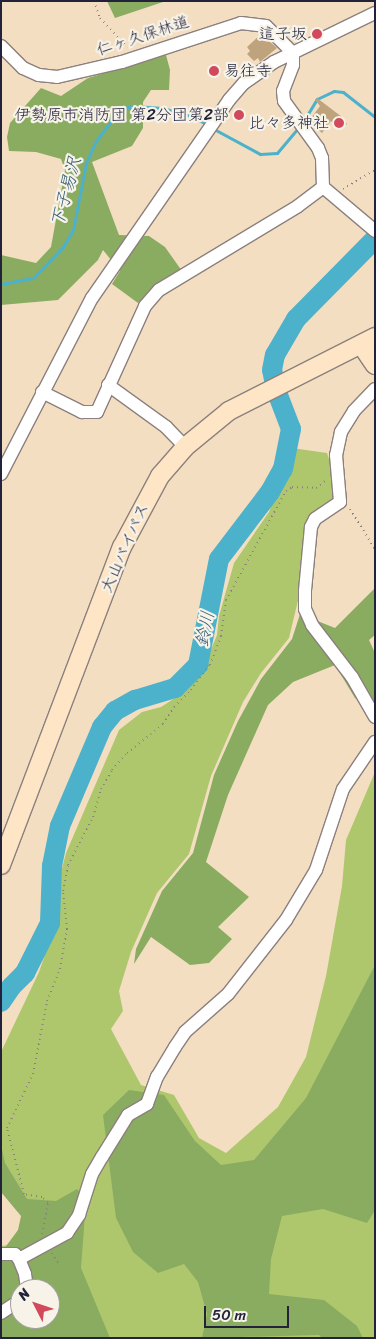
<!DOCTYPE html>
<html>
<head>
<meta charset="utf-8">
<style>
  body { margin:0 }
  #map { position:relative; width:376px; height:1339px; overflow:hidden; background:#f4dec2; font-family:Sriracha,"Klee One",sans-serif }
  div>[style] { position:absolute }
  .green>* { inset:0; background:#aec76d }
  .forest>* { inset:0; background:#8aac60 }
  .stream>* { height:3px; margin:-1.5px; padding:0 1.5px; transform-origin:1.5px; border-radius:1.5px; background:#4cb1cb }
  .river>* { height:20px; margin:-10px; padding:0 10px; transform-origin:10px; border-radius:10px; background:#4cb1cb }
  .building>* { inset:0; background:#bfa37d }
  .path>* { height:2px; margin-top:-1px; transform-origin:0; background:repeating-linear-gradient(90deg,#8b807e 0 1px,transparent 0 5px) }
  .roads { filter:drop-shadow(1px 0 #8b807e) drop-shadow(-1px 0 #8b807e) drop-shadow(0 1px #8b807e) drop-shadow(0 -1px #8b807e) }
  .street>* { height:12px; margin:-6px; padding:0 6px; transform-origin:6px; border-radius:6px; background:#fff }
  .secondary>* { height:18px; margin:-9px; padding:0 9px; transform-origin:9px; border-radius:9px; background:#fde5c5 }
  .dots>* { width:14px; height:14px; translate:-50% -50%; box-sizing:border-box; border:2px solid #f7f3e8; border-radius:50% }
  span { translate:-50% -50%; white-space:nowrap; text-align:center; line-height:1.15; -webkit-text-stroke:4.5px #f7f3e8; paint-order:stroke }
  .poi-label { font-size:16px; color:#22223b }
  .right { translate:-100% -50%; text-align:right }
  .left { translate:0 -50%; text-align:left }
  .street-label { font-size:16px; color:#22223b }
  .water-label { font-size:18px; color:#335b75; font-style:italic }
  .frame { position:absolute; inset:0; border:2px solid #22223b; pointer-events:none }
  .north { position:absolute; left:10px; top:1279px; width:50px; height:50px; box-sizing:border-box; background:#f7f3e8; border:1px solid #a29fa3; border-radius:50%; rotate:311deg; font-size:14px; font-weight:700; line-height:20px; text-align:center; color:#22223b }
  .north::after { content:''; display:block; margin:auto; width:18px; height:22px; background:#d1495b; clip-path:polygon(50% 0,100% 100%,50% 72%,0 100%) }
  .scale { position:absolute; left:204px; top:1306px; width:85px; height:22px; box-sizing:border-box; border:2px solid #22223b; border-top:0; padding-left:6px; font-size:15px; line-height:18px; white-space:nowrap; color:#22223b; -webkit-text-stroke:4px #f7f3e8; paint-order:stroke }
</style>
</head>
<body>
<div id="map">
  <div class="green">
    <div style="clip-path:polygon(evenodd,292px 448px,327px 453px,337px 483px,332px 504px,320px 509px,289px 638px,261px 673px,243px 702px,211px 776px,189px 854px,157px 893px,131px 952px,119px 991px,123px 1011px,111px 1029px,141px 1085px,174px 1095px,199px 1138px,226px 1153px,278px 1107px,306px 1057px,326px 976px,342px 886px,346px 840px,375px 772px,375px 1338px,1px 1338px,1px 1246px,18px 1244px,31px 1222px,1px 1173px,1px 1052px,39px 972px,57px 920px,58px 884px,66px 853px,119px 730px,142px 712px,161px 707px,178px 696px,203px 669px,217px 635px,219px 616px,234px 563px,269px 512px,292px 448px,20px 1289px,50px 1289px,50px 1319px,20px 1319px,20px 1289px)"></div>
  </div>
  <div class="forest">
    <div style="clip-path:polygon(107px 1px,166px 1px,115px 18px)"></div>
    <div style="clip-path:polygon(166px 55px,170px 70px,169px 90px,151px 90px,143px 102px,143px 128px,132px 146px,92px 162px,119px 235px,149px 236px,165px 247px,182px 271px,151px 289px,138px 303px,112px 284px,120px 271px,103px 250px,98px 260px,58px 300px,1px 305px,1px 255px,36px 263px,51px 247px,65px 170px,61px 159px,36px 152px,9px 151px,7px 137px,10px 123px,41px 88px,61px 96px,88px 78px)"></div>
    <div style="clip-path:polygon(375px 588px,375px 635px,369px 640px,375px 653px,375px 711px,355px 698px,335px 665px,293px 682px,268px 705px,228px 795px,206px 862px,249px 897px,218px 927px,232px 939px,209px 963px,190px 965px,151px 937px,134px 964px,136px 949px,162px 891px,193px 853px,214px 775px,238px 721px,261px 679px,292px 639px,300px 614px,335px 628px)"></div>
    <div style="clip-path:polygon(375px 965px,375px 1210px,367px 1223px,323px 1209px,282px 1216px,271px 1259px,269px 1294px,324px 1300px,357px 1326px,363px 1338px,322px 1338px,319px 1335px,202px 1338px,207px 1314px,198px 1282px,184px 1264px,158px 1273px,133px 1252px,116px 1218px,103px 1115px,129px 1090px,164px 1095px,195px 1141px,221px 1165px,254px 1160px,306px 1098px)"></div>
    <div style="clip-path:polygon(evenodd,1px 1145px,5px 1163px,27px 1199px,56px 1201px,77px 1189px,86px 1201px,81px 1268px,110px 1338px,1px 1338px,1px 1253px,18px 1230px,21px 1216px,1px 1192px,1px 1145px,20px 1289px,50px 1289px,50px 1319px,20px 1319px,20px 1289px)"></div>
  </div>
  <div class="stream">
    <div style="left:303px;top:122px;width:27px;rotate:-59deg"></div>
    <div style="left:317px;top:99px;width:19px;rotate:-25deg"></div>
    <div style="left:334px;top:91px;width:9px;rotate:6deg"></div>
    <div style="left:343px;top:92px;width:41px;rotate:38deg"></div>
    <div style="left:212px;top:128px;width:55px;rotate:28.4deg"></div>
    <div style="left:260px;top:154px;width:17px;rotate:-3deg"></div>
    <div style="left:277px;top:153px;width:34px;rotate:-50deg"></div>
    <div style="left:1px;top:284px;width:33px;rotate:-11deg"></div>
    <div style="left:33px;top:278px;width:43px;rotate:-45.9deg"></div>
    <div style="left:63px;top:247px;width:20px;rotate:-60deg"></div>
    <div style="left:73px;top:230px;width:68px;rotate:-79deg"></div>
    <div style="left:86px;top:163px;width:24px;rotate:-66deg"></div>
    <div style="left:96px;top:141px;width:40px;rotate:-53deg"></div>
    <div style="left:120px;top:109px;width:14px;rotate:-12deg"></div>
    <div style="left:134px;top:106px;width:28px;rotate:4deg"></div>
    <div style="left:162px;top:108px;width:28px;rotate:15deg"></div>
    <div style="left:189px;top:115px;width:20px;rotate:27deg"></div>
  </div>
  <div class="river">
    <div style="left:1px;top:1002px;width:18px;rotate:-56deg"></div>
    <div style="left:11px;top:987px;width:20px;rotate:-45deg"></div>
    <div style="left:25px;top:973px;width:56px;rotate:-63.4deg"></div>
    <div style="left:50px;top:923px;width:57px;rotate:-88deg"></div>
    <div style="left:52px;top:866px;width:41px;rotate:-78.7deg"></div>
    <div style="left:60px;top:826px;width:108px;rotate:-67deg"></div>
    <div style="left:102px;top:727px;width:21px;rotate:-51deg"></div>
    <div style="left:115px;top:711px;width:23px;rotate:-29deg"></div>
    <div style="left:135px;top:700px;width:42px;rotate:-16.7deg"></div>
    <div style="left:175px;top:688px;width:33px;rotate:-45deg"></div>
    <div style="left:198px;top:665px;width:108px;rotate:-78.8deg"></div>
    <div style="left:219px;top:559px;width:84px;rotate:-52.7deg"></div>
    <div style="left:270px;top:492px;width:26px;rotate:-61deg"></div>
    <div style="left:283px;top:469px;width:41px;rotate:-78.7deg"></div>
    <div style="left:291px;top:429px;width:42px;rotate:-111deg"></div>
    <div style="left:276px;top:390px;width:20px;rotate:-101deg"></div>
    <div style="left:272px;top:370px;width:15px;rotate:-79deg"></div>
    <div style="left:275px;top:355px;width:42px;rotate:-59.7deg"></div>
    <div style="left:296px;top:319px;width:112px;rotate:-45.4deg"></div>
  </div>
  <div class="building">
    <div style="clip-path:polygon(261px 34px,277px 48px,260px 62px,258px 58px,254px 61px,247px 54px,250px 51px,247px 47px)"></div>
    <div style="clip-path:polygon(317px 98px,342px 117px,347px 124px,338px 130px,331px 121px,322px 133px,311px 124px,309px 121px,320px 106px,315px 100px)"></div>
  </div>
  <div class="path">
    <div style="left:94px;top:1px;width:18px;rotate:71deg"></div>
    <div style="left:100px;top:18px;width:40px;rotate:47deg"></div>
    <div style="left:343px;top:189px;width:37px;rotate:-31deg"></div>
    <div style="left:350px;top:509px;width:47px;rotate:58deg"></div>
    <div style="left:375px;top:576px;width:13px;rotate:90deg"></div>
    <div style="left:42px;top:1234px;width:33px;rotate:-79deg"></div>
    <div style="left:48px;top:1202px;width:8px;rotate:-140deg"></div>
    <div style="left:42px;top:1197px;width:18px;rotate:-171deg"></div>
    <div style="left:24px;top:1194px;width:68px;rotate:-104.4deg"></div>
    <div style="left:7px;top:1128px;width:60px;rotate:-64.3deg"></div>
    <div style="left:33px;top:1074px;width:74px;rotate:-79.1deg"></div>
    <div style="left:47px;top:1001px;width:35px;rotate:-68deg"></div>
    <div style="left:60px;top:969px;width:41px;rotate:-80.1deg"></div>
    <div style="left:67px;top:929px;width:38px;rotate:-96deg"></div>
    <div style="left:63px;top:891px;width:26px;rotate:-79deg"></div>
    <div style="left:68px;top:865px;width:54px;rotate:-62.5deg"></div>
    <div style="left:93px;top:817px;width:29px;rotate:-74deg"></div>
    <div style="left:101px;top:789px;width:22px;rotate:-60deg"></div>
    <div style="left:112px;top:770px;width:23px;rotate:-49deg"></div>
    <div style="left:127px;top:753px;width:46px;rotate:-38.9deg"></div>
    <div style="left:163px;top:724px;width:20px;rotate:-57deg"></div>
    <div style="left:174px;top:707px;width:24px;rotate:-45deg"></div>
    <div style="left:191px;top:690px;width:31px;rotate:-53deg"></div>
    <div style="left:210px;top:665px;width:31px;rotate:-69deg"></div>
    <div style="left:221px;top:636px;width:36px;rotate:-82deg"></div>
    <div style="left:226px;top:600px;width:124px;rotate:-61.2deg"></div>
    <div style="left:286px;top:491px;width:7px;rotate:-34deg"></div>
    <div style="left:292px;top:487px;width:24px;rotate:2deg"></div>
    <div style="left:316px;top:488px;width:13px;rotate:-39deg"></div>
    <div style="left:52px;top:1253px;width:15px;rotate:58deg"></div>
  </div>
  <div class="roads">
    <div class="street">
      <div style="left:1px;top:46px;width:31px;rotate:45deg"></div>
      <div style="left:23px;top:68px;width:17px;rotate:24deg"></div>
      <div style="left:39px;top:75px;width:18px;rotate:6deg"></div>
      <div style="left:57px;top:77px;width:67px;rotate:-13deg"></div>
      <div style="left:122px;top:62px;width:125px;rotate:-18.1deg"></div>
      <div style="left:241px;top:23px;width:25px;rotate:7deg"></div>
      <div style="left:266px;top:26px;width:38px;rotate:45deg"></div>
      <div style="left:293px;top:53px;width:12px;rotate:90deg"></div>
      <div style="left:293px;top:65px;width:28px;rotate:111deg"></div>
      <div style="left:283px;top:91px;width:10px;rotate:84deg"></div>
      <div style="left:284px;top:101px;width:58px;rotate:54.1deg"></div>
      <div style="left:318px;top:148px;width:11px;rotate:68deg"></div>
      <div style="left:322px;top:158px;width:29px;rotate:88deg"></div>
      <div style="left:323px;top:187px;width:68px;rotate:40.2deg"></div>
      <div style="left:108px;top:385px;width:72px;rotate:35.9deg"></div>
      <div style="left:166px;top:427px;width:28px;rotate:46deg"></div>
      <div style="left:375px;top:389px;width:30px;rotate:134deg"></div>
      <div style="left:354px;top:411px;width:25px;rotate:122deg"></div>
      <div style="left:341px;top:432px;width:24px;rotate:102deg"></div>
      <div style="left:336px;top:455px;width:47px;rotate:85.1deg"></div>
      <div style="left:340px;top:502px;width:30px;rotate:146deg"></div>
      <div style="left:315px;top:519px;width:9px;rotate:117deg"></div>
      <div style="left:311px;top:527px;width:64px;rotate:95.4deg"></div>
      <div style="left:305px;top:591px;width:18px;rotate:90deg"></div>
      <div style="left:305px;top:609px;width:17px;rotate:66deg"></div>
      <div style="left:312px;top:625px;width:66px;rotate:52.4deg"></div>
      <div style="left:352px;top:677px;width:46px;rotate:60.1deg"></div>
      <div style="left:42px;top:392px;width:45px;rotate:26.6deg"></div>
      <div style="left:82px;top:412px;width:15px"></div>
      <div style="left:97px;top:412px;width:116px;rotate:-65.6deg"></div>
      <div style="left:145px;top:306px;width:21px;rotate:-49deg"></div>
      <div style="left:159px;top:290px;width:162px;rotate:-31.1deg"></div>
      <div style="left:298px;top:206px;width:31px;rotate:-37deg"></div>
      <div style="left:1px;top:474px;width:198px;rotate:-62.7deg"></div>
      <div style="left:92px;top:298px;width:241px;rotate:-55.3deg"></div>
      <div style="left:229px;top:100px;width:23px;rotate:-49deg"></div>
      <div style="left:244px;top:83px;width:37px;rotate:-35deg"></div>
      <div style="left:274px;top:62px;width:112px;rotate:-25.9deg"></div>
      <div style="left:1px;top:1254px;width:14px"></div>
      <div style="left:15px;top:1254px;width:6px;rotate:51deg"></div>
      <div style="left:19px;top:1259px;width:16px;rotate:68deg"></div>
      <div style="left:25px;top:1274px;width:15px;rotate:82deg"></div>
      <div style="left:19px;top:1259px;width:55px;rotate:-28.4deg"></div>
      <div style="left:67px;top:1233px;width:22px;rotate:-56deg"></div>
      <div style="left:79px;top:1215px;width:43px;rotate:-72.4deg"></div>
      <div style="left:92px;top:1174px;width:20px;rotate:-60deg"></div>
      <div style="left:102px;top:1157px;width:49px;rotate:-58.2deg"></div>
      <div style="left:128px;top:1115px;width:22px;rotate:-30deg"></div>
      <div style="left:147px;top:1104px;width:29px;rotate:-70deg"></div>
      <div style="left:157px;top:1077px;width:35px;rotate:-59deg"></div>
      <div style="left:175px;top:1047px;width:18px;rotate:-56deg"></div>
      <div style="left:185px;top:1032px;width:57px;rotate:-41.5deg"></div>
      <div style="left:228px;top:994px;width:94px;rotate:-51.9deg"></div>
      <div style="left:286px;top:920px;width:58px;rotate:-59deg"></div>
      <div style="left:316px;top:870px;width:85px;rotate:-71.6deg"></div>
      <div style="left:343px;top:789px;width:57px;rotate:-55.8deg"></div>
      <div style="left:1px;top:1313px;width:23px;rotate:-34deg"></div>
    </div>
    <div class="secondary">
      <div style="left:362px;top:346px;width:23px;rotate:56deg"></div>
      <div style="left:1px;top:865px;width:340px;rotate:-69.2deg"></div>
      <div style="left:122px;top:547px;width:81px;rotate:-61.8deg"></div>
      <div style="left:160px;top:476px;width:38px;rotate:-49deg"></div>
      <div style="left:185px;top:447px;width:57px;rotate:-39.3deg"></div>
      <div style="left:229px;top:411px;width:164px;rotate:-26.9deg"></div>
    </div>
  </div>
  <div class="dots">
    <div style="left:317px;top:34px;background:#d1495b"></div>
    <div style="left:214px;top:71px;background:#d1495b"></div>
    <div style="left:239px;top:115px;background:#d1495b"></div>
    <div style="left:339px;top:123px;background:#d1495b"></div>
  </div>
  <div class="poi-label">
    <span class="right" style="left:307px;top:34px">這子坂</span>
    <span class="left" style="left:224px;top:71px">易往寺</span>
    <span class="right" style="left:229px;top:115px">伊勢原市消防団 第2分団第2部</span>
    <span class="right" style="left:329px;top:123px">比々多神社</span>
  </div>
  <div class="street-label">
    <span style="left:143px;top:36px;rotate:-18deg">仁ヶ久保林道</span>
    <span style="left:125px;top:548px;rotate:-66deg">大山バイパス</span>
  </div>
  <div class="water-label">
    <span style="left:66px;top:192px;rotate:-75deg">下子易沢</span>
    <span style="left:205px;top:629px;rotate:-79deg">鈴川</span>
  </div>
  <div class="frame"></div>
  <div class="north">N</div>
  <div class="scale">50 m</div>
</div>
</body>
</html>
